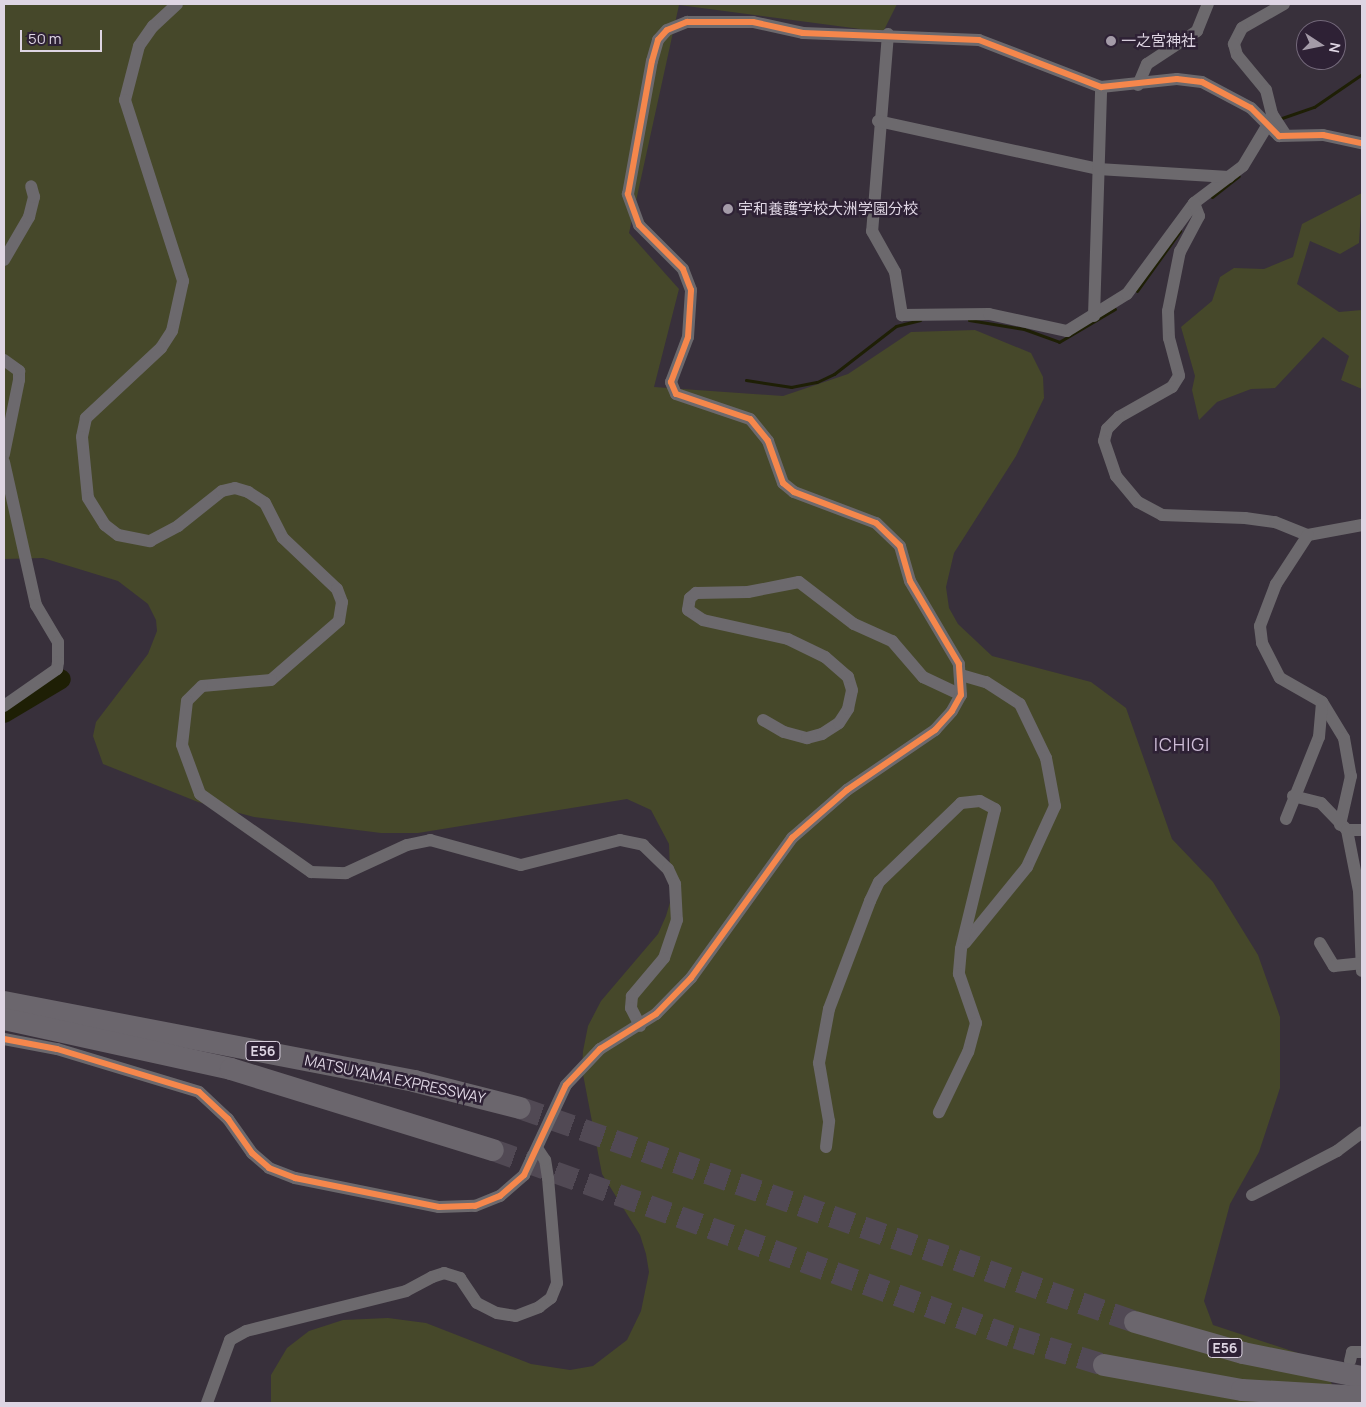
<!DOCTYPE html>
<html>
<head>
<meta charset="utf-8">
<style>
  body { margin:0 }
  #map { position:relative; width:1366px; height:1407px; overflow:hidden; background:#38303b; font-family:Manrope,"Noto Sans JP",sans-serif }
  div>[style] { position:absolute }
  .green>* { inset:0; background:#46482a }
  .stream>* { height:3px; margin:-1.5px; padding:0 1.5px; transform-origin:1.5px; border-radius:1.5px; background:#1e1f05 }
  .river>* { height:20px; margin:-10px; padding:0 10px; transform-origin:10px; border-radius:10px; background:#1e1f05 }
  .highway-tunnel>* { height:22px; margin-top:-11px; transform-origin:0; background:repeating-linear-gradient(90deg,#514954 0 22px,transparent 0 33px) }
  .street>* { height:12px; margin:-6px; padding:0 6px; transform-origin:6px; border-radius:6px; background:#6c696d }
  .highway>* { height:22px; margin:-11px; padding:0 11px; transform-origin:11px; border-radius:11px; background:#6b666d }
  .cycleway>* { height:6px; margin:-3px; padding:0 3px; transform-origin:3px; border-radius:3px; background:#f5874c }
  .dots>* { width:14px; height:14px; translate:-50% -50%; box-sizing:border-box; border:2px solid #2e2135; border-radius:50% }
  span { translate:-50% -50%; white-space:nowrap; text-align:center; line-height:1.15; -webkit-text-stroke:5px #2e2135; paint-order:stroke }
  .shield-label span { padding:1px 4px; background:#2e2135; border:1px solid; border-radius:4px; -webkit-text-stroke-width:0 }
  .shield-label { font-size:14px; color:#ded5e3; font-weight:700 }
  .poi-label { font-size:15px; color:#ded5e3 }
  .left { translate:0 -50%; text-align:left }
  .street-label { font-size:15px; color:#ded5e3 }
  .quarter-label { font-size:18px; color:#cebdd7; letter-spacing:1px }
  .frame { position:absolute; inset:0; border:5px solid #ded5e3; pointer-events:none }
  .north { position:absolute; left:1296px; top:20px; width:50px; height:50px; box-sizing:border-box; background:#2e2135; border:1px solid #74697b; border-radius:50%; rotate:101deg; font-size:14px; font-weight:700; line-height:20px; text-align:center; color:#ded5e3 }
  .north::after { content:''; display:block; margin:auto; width:18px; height:22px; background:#a49ba8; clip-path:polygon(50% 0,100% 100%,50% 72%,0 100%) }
  .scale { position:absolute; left:20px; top:30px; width:82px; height:22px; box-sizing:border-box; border:2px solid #ded5e3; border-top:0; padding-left:6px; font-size:15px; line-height:18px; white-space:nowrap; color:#ded5e3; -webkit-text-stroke:4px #2e2135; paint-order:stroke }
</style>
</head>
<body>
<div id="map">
  <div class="green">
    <div style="clip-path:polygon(4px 4px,897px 4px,883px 32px,679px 5px,629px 233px,679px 289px,654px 387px,783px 396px,848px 374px,911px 332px,975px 330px,1031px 353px,1043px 377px,1044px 398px,1016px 456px,954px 553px,946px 587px,949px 608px,958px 624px,992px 656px,1091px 682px,1126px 708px,1172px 839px,1213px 882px,1258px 955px,1280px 1017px,1280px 1088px,1259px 1152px,1230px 1204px,1204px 1301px,1213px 1325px,1316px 1359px,1344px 1403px,271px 1403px,271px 1375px,287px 1348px,309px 1331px,343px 1320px,388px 1318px,426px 1323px,531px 1364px,570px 1370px,593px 1366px,627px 1340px,641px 1311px,649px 1272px,646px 1254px,640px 1235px,602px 1174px,582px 1069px,583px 1051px,588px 1026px,601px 1001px,658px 934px,666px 916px,671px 899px,669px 844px,651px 810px,627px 799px,418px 833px,381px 833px,254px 817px,198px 802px,103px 764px,93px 736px,96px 722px,148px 654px,157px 631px,156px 620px,148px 604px,118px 581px,43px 558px,4px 559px)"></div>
    <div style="clip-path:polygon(1362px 193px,1359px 243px,1340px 254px,1310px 241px,1297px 284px,1339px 312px,1362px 310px,1362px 389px,1341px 380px,1349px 356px,1323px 337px,1275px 388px,1251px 389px,1217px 402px,1199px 420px,1192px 390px,1195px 376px,1181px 327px,1212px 301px,1220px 277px,1234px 268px,1264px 269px,1293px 257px,1302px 224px)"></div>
  </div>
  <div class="stream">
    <div style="left:1279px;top:119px;width:37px;rotate:-19deg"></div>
    <div style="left:1314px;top:107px;width:58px;rotate:-34.5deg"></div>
    <div style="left:1212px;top:197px;width:34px;rotate:-38deg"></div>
    <div style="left:1137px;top:291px;width:74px;rotate:-54.4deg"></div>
    <div style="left:969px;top:320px;width:56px;rotate:9.3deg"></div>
    <div style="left:1024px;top:329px;width:37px;rotate:20deg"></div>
    <div style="left:1059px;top:342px;width:65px;rotate:-30.5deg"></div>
    <div style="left:746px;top:380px;width:46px;rotate:8.8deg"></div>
    <div style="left:791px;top:387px;width:26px;rotate:-11deg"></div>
    <div style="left:817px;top:382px;width:19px;rotate:-25deg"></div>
    <div style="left:834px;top:374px;width:78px;rotate:-37.7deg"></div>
    <div style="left:896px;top:326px;width:25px;rotate:-14deg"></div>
  </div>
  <div class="river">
    <div style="left:4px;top:713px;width:66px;rotate:-30.8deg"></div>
  </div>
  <div class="highway-tunnel">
    <div style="left:520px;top:1108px;width:651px;rotate:19.19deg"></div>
    <div style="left:493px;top:1150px;width:556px;rotate:19.77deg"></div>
    <div style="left:1016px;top:1338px;width:92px;rotate:17.1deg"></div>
  </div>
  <div class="street">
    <div style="left:177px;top:4px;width:33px;rotate:137deg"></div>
    <div style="left:153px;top:26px;width:24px;rotate:125deg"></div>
    <div style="left:139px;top:46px;width:56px;rotate:104.5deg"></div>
    <div style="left:125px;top:100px;width:190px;rotate:72.2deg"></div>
    <div style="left:183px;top:281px;width:51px;rotate:102.4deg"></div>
    <div style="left:172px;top:331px;width:20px;rotate:123deg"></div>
    <div style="left:161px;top:348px;width:103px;rotate:137deg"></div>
    <div style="left:86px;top:418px;width:19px;rotate:102deg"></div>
    <div style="left:82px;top:437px;width:61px;rotate:84.4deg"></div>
    <div style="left:88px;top:498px;width:32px;rotate:58deg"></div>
    <div style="left:105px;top:525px;width:16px;rotate:38deg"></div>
    <div style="left:118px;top:535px;width:33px;rotate:11deg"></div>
    <div style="left:150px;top:541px;width:32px;rotate:-28deg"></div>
    <div style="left:178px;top:526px;width:56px;rotate:-38.5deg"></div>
    <div style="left:222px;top:491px;width:13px;rotate:-13deg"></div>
    <div style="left:235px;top:488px;width:14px;rotate:17deg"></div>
    <div style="left:248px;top:492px;width:20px;rotate:33deg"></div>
    <div style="left:265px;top:503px;width:39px;rotate:63deg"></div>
    <div style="left:283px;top:538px;width:74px;rotate:43.4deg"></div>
    <div style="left:337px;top:589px;width:14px;rotate:69deg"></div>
    <div style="left:342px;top:602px;width:19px;rotate:99deg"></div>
    <div style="left:339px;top:621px;width:90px;rotate:139.1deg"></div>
    <div style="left:271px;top:680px;width:69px;rotate:175deg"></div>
    <div style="left:202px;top:686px;width:21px;rotate:135deg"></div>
    <div style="left:187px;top:701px;width:44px;rotate:96.5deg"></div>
    <div style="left:182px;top:745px;width:52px;rotate:69.8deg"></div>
    <div style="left:200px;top:794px;width:136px;rotate:35.1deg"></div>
    <div style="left:311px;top:872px;width:35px;rotate:2deg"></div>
    <div style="left:346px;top:873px;width:67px;rotate:-24.7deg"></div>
    <div style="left:407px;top:845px;width:24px;rotate:-12deg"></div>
    <div style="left:430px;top:840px;width:94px;rotate:15.4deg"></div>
    <div style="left:521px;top:865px;width:102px;rotate:-14.2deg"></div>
    <div style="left:620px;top:840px;width:24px;rotate:12deg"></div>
    <div style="left:643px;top:845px;width:35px;rotate:44deg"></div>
    <div style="left:668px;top:869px;width:17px;rotate:65deg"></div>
    <div style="left:675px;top:884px;width:36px;rotate:87deg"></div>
    <div style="left:677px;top:920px;width:40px;rotate:108.9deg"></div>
    <div style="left:664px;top:958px;width:50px;rotate:130.1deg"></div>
    <div style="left:632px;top:996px;width:12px;rotate:95deg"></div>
    <div style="left:631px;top:1008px;width:20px;rotate:63deg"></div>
    <div style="left:1284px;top:4px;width:48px;rotate:150.3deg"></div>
    <div style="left:1242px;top:28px;width:18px;rotate:117deg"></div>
    <div style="left:1234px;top:44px;width:11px;rotate:75deg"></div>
    <div style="left:1237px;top:55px;width:45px;rotate:50.4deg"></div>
    <div style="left:1266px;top:90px;width:25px;rotate:76deg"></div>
    <div style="left:1272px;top:114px;width:24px;rotate:57deg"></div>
    <div style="left:888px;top:34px;width:198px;rotate:94.6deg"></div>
    <div style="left:872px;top:231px;width:47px;rotate:60.7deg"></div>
    <div style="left:895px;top:272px;width:44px;rotate:80.8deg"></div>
    <div style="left:902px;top:315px;width:87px;rotate:-0.7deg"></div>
    <div style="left:989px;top:314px;width:80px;rotate:12.3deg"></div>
    <div style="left:1067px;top:331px;width:70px;rotate:-31.7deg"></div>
    <div style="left:1127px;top:294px;width:113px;rotate:-53.6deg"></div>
    <div style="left:1194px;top:203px;width:61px;rotate:-37.1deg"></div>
    <div style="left:1243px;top:166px;width:47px;rotate:-59deg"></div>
    <div style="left:1138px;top:85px;width:23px;rotate:-67deg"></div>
    <div style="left:1147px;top:64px;width:60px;rotate:-33.4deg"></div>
    <div style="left:1197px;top:31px;width:29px;rotate:-68deg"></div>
    <div style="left:878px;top:121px;width:225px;rotate:12.3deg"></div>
    <div style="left:1098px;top:169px;width:131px;rotate:3.5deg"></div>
    <div style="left:1194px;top:203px;width:14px;rotate:69deg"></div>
    <div style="left:1199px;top:216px;width:40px;rotate:118deg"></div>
    <div style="left:1180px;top:251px;width:61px;rotate:101.3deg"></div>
    <div style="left:1168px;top:311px;width:27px;rotate:88deg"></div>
    <div style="left:1169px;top:338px;width:39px;rotate:75deg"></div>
    <div style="left:1179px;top:376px;width:13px;rotate:122deg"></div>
    <div style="left:1172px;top:387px;width:61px;rotate:150.5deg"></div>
    <div style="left:1119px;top:417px;width:17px;rotate:135deg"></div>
    <div style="left:1107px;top:429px;width:12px;rotate:104deg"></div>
    <div style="left:1104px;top:441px;width:37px;rotate:71deg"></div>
    <div style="left:1116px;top:476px;width:34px;rotate:50deg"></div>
    <div style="left:1138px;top:502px;width:27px;rotate:28deg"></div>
    <div style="left:1162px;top:515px;width:83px;rotate:2.1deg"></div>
    <div style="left:1245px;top:518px;width:30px;rotate:8deg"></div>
    <div style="left:1275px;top:522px;width:35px;rotate:22deg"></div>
    <div style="left:1308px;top:535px;width:55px;rotate:-10.5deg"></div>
    <div style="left:4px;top:260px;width:50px;rotate:-59.8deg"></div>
    <div style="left:29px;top:217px;width:21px;rotate:-76deg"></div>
    <div style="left:34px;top:197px;width:11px;rotate:-105deg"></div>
    <div style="left:1094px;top:316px;width:229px;rotate:-88.2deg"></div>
    <div style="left:4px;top:360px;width:19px;rotate:36deg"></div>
    <div style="left:19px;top:371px;width:9px;rotate:90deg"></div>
    <div style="left:19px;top:380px;width:76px;rotate:101.5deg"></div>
    <div style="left:4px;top:462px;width:147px;rotate:77.4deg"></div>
    <div style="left:36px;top:605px;width:43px;rotate:59.3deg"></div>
    <div style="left:58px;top:642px;width:20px;rotate:90deg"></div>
    <div style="left:58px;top:662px;width:7px;rotate:98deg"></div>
    <div style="left:57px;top:669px;width:65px;rotate:145.1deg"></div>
    <div style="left:1308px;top:535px;width:59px;rotate:123.1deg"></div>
    <div style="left:1276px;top:584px;width:45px;rotate:110.9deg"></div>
    <div style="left:1260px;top:626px;width:17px;rotate:83deg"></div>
    <div style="left:1262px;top:643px;width:39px;rotate:63deg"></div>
    <div style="left:1280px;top:678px;width:48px;rotate:29.7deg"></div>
    <div style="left:1322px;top:702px;width:42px;rotate:58.6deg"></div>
    <div style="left:1344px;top:738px;width:39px;rotate:80deg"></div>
    <div style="left:1351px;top:776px;width:50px;rotate:102.7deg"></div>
    <div style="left:961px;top:675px;width:26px;rotate:16deg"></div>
    <div style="left:986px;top:682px;width:40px;rotate:32.9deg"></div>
    <div style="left:1020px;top:704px;width:60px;rotate:64.3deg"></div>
    <div style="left:1046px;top:758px;width:49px;rotate:79.4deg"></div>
    <div style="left:1055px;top:806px;width:67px;rotate:114.7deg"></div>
    <div style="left:1027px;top:867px;width:98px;rotate:129.2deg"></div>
    <div style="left:763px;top:720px;width:24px;rotate:30deg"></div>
    <div style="left:784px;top:732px;width:24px;rotate:15deg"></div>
    <div style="left:807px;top:738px;width:16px;rotate:-15deg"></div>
    <div style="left:822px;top:734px;width:20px;rotate:-33deg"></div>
    <div style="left:839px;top:723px;width:17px;rotate:-57deg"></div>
    <div style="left:848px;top:709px;width:19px;rotate:-78deg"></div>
    <div style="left:852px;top:690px;width:14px;rotate:-107deg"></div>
    <div style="left:848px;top:677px;width:30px;rotate:-139deg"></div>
    <div style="left:825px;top:657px;width:41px;rotate:-154.1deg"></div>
    <div style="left:788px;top:639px;width:87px;rotate:-167.4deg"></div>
    <div style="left:703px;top:620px;width:18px;rotate:-146deg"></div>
    <div style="left:688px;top:610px;width:12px;rotate:-81deg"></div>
    <div style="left:690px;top:598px;width:8px;rotate:-40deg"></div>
    <div style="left:696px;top:593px;width:52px;rotate:-1.1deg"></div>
    <div style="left:748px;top:592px;width:52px;rotate:-11.1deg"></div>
    <div style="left:799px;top:582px;width:69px;rotate:37.4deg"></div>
    <div style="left:854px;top:624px;width:42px;rotate:24.1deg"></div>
    <div style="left:892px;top:641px;width:48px;rotate:49.3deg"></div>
    <div style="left:923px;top:677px;width:42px;rotate:25.3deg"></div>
    <div style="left:1293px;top:796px;width:29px;rotate:14deg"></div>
    <div style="left:1321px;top:803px;width:37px;rotate:46deg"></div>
    <div style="left:1347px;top:830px;width:15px"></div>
    <div style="left:1286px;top:819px;width:88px;rotate:-68.1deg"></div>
    <div style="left:1319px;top:737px;width:35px;rotate:-85deg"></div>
    <div style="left:1347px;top:830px;width:62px;rotate:78.9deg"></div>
    <div style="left:1359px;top:891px;width:80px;rotate:87.9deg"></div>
    <div style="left:1320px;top:943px;width:27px;rotate:59deg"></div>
    <div style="left:1334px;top:966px;width:27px;rotate:-6deg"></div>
    <div style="left:4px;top:1039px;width:54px;rotate:10.7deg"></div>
    <div style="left:57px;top:1049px;width:148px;rotate:16.8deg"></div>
    <div style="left:199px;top:1092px;width:40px;rotate:43deg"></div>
    <div style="left:228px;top:1119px;width:42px;rotate:54.8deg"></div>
    <div style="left:252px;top:1153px;width:23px;rotate:41deg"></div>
    <div style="left:269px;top:1168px;width:28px;rotate:21deg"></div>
    <div style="left:295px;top:1178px;width:147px;rotate:11.4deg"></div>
    <div style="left:439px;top:1207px;width:36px;rotate:-2deg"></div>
    <div style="left:475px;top:1206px;width:27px;rotate:-22deg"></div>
    <div style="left:500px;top:1196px;width:32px;rotate:-41deg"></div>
    <div style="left:524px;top:1175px;width:99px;rotate:-65deg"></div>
    <div style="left:566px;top:1085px;width:50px;rotate:-46.6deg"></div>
    <div style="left:600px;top:1049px;width:66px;rotate:-32deg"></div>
    <div style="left:656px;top:1014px;width:50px;rotate:-45.8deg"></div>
    <div style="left:691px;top:978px;width:173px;rotate:-54.2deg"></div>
    <div style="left:792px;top:838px;width:73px;rotate:-41.1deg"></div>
    <div style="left:847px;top:790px;width:107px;rotate:-34.3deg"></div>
    <div style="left:935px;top:730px;width:25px;rotate:-48deg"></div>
    <div style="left:952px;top:711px;width:18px;rotate:-61deg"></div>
    <div style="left:961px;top:695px;width:31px;rotate:-94deg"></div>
    <div style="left:959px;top:664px;width:96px;rotate:-120.6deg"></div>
    <div style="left:910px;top:581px;width:36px;rotate:-106deg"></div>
    <div style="left:900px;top:546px;width:33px;rotate:-136deg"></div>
    <div style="left:876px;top:523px;width:88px;rotate:-159.3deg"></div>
    <div style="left:794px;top:492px;width:14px;rotate:-141deg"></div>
    <div style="left:783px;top:483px;width:45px;rotate:-109.7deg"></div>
    <div style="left:768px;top:441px;width:28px;rotate:-129deg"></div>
    <div style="left:750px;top:419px;width:78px;rotate:-161.3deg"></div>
    <div style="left:676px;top:394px;width:13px;rotate:-113deg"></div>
    <div style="left:671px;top:382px;width:48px;rotate:-69.3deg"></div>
    <div style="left:688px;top:337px;width:47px;rotate:-86.3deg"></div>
    <div style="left:691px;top:290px;width:22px;rotate:-111deg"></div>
    <div style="left:683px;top:269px;width:62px;rotate:-135deg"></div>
    <div style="left:639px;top:225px;width:33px;rotate:-110deg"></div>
    <div style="left:628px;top:194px;width:135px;rotate:-79.8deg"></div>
    <div style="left:652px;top:61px;width:22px;rotate:-74deg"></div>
    <div style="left:658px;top:40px;width:13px;rotate:-48deg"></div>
    <div style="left:667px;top:30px;width:22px;rotate:-22deg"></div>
    <div style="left:687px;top:22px;width:66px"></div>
    <div style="left:753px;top:22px;width:51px;rotate:12.4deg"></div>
    <div style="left:803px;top:33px;width:176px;rotate:2.3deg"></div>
    <div style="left:979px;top:40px;width:131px;rotate:21.1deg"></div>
    <div style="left:1101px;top:87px;width:76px;rotate:-6deg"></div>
    <div style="left:1177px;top:79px;width:25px;rotate:7deg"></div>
    <div style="left:1202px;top:82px;width:55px;rotate:28deg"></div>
    <div style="left:1251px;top:108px;width:40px;rotate:45deg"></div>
    <div style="left:1279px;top:136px;width:44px;rotate:-1.3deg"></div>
    <div style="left:1323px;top:135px;width:40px;rotate:12deg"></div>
    <div style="left:826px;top:1147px;width:26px;rotate:-83deg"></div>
    <div style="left:829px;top:1121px;width:59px;rotate:-99.8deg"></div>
    <div style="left:819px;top:1063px;width:55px;rotate:-79.5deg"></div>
    <div style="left:829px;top:1009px;width:116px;rotate:-69.2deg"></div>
    <div style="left:870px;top:901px;width:21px;rotate:-65deg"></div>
    <div style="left:879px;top:882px;width:114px;rotate:-43.9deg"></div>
    <div style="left:961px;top:803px;width:19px;rotate:-6deg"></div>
    <div style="left:980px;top:801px;width:17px;rotate:28deg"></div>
    <div style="left:995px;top:809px;width:144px;rotate:103.7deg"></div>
    <div style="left:961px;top:949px;width:25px;rotate:95deg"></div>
    <div style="left:959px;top:974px;width:52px;rotate:70.9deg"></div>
    <div style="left:976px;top:1023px;width:30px;rotate:105deg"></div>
    <div style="left:968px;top:1052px;width:67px;rotate:115.8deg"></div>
    <div style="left:1252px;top:1195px;width:96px;rotate:-27.4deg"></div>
    <div style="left:1337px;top:1151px;width:31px;rotate:-37deg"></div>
    <div style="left:1350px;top:1361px;width:9px;rotate:-77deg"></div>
    <div style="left:1352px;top:1352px;width:10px"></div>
    <div style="left:207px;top:1403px;width:67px;rotate:-69.9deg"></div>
    <div style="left:230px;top:1340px;width:18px;rotate:-29deg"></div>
    <div style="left:246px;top:1331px;width:165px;rotate:-14deg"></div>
    <div style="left:406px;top:1291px;width:30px;rotate:-28deg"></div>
    <div style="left:432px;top:1277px;width:13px;rotate:-18deg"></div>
    <div style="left:444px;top:1273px;width:17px;rotate:17deg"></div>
    <div style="left:460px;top:1278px;width:30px;rotate:56deg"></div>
    <div style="left:477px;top:1303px;width:22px;rotate:27deg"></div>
    <div style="left:497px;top:1313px;width:19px;rotate:9deg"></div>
    <div style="left:516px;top:1316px;width:25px;rotate:-21deg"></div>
    <div style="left:539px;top:1307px;width:15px;rotate:-37deg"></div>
    <div style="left:551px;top:1298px;width:16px;rotate:-68deg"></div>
    <div style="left:557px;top:1283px;width:105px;rotate:-94.9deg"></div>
    <div style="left:548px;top:1178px;width:18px;rotate:-99deg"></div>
    <div style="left:545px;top:1160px;width:14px;rotate:-124deg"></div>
  </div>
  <div class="highway">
    <div style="left:4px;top:1002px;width:418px;rotate:10.9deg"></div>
    <div style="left:414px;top:1081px;width:109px;rotate:14.3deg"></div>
    <div style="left:4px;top:1019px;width:232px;rotate:12.4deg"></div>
    <div style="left:231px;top:1069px;width:274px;rotate:17.2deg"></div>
    <div style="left:1135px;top:1322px;width:112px;rotate:16deg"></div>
    <div style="left:1243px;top:1353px;width:121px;rotate:11.4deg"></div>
    <div style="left:1104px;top:1365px;width:140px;rotate:10.3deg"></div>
    <div style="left:1242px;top:1390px;width:120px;rotate:3.3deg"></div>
  </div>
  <div class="cycleway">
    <div style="left:4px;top:1039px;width:54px;rotate:10.7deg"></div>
    <div style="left:57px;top:1049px;width:148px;rotate:16.8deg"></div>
    <div style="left:199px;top:1092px;width:40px;rotate:43deg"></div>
    <div style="left:228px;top:1119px;width:42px;rotate:54.8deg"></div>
    <div style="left:252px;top:1153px;width:23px;rotate:41deg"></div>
    <div style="left:269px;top:1168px;width:28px;rotate:21deg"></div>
    <div style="left:295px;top:1178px;width:147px;rotate:11.4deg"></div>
    <div style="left:439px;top:1207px;width:36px;rotate:-2deg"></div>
    <div style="left:475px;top:1206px;width:27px;rotate:-22deg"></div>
    <div style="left:500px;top:1196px;width:32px;rotate:-41deg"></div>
    <div style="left:524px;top:1175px;width:99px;rotate:-65deg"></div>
    <div style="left:566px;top:1085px;width:50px;rotate:-46.6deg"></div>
    <div style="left:600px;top:1049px;width:66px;rotate:-32deg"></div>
    <div style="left:656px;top:1014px;width:50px;rotate:-45.8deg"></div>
    <div style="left:691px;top:978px;width:173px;rotate:-54.2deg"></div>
    <div style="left:792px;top:838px;width:73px;rotate:-41.1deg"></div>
    <div style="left:847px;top:790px;width:107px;rotate:-34.3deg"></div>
    <div style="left:935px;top:730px;width:25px;rotate:-48deg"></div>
    <div style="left:952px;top:711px;width:18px;rotate:-61deg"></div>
    <div style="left:961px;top:695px;width:31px;rotate:-94deg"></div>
    <div style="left:959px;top:664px;width:96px;rotate:-120.6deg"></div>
    <div style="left:910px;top:581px;width:36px;rotate:-106deg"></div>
    <div style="left:900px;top:546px;width:33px;rotate:-136deg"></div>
    <div style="left:876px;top:523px;width:88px;rotate:-159.3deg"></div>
    <div style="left:794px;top:492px;width:14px;rotate:-141deg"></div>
    <div style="left:783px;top:483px;width:45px;rotate:-109.7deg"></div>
    <div style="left:768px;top:441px;width:28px;rotate:-129deg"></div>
    <div style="left:750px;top:419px;width:78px;rotate:-161.3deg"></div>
    <div style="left:676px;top:394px;width:13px;rotate:-113deg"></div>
    <div style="left:671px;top:382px;width:48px;rotate:-69.3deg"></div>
    <div style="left:688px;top:337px;width:47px;rotate:-86.3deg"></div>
    <div style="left:691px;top:290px;width:22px;rotate:-111deg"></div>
    <div style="left:683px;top:269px;width:62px;rotate:-135deg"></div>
    <div style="left:639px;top:225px;width:33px;rotate:-110deg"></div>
    <div style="left:628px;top:194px;width:135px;rotate:-79.8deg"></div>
    <div style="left:652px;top:61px;width:22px;rotate:-74deg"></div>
    <div style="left:658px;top:40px;width:13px;rotate:-48deg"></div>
    <div style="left:667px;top:30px;width:22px;rotate:-22deg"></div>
    <div style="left:687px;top:22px;width:66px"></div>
    <div style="left:753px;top:22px;width:51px;rotate:12.4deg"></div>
    <div style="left:803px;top:33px;width:176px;rotate:2.3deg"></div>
    <div style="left:979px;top:40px;width:131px;rotate:21.1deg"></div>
    <div style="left:1101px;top:87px;width:76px;rotate:-6deg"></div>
    <div style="left:1177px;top:79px;width:25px;rotate:7deg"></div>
    <div style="left:1202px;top:82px;width:55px;rotate:28deg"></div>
    <div style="left:1251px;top:108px;width:40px;rotate:45deg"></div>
    <div style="left:1279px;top:136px;width:44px;rotate:-1.3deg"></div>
    <div style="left:1323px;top:135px;width:40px;rotate:12deg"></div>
  </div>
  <div class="dots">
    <div style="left:1111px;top:41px;background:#a49ba8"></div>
    <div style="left:728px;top:209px;background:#a49ba8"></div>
  </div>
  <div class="shield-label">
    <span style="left:263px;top:1051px">E56</span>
    <span style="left:1225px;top:1348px">E56</span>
  </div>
  <div class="poi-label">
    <span class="left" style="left:1121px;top:41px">一之宮神社</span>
    <span class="left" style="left:738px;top:209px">宇和養護学校大洲学園分校</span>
  </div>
  <div class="street-label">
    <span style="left:395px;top:1079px;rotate:12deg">MATSUYAMA EXPRESSWAY</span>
  </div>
  <div class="quarter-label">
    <span style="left:1182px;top:744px">ICHIGI</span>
  </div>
  <div class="frame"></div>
  <div class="north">N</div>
  <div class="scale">50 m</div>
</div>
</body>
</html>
